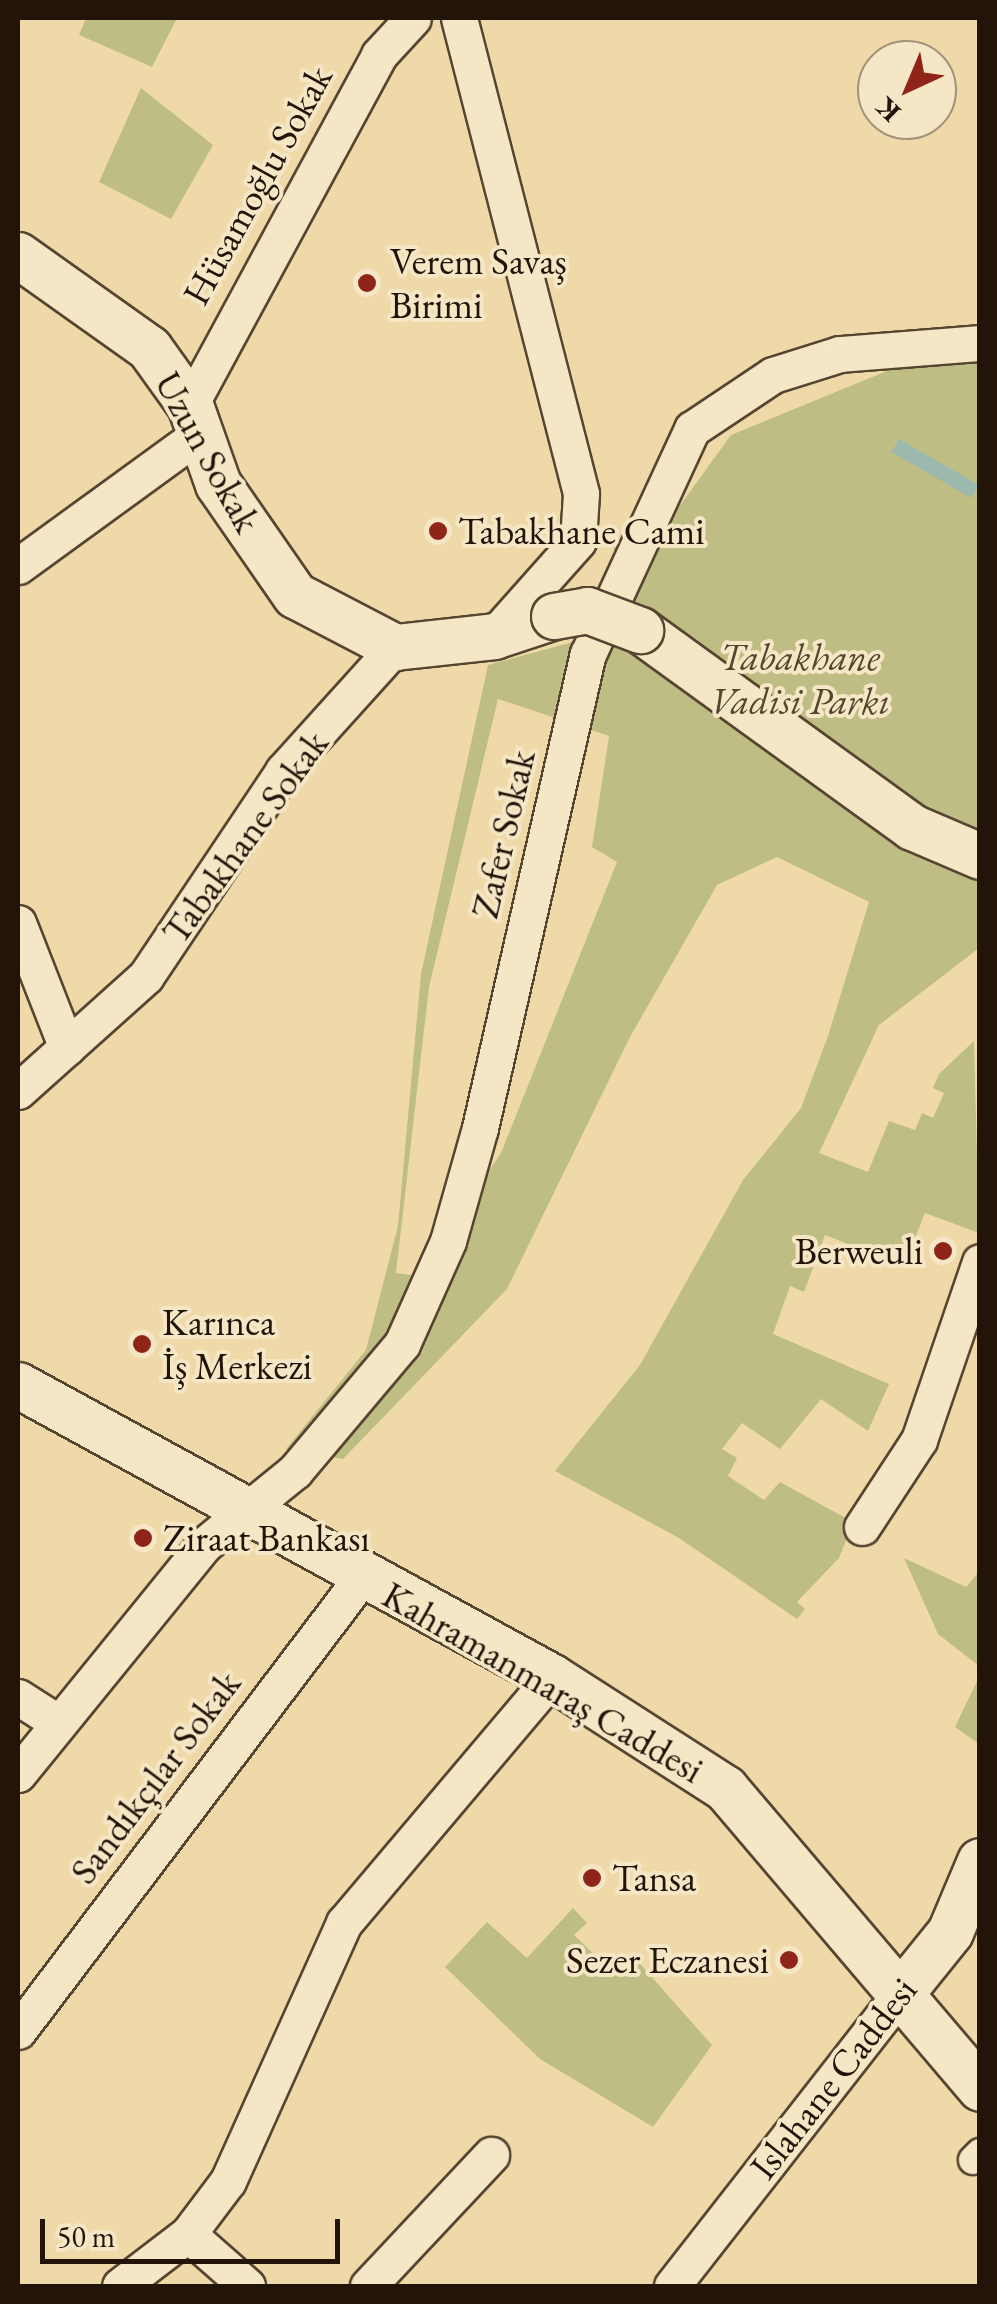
<!DOCTYPE html>
<html>
<head>
<meta charset="utf-8">
<style>
  body { margin:0 }
  #map { position:relative; width:997px; height:2304px; overflow:hidden; background:#f0d9a8; font-family:"EB Garamond",serif }
  div>[style] { position:absolute }
  .green>* { inset:0; background:#bebe84 }
  .water>* { inset:0; background:#9bb9ad; transform-origin:0 0 }
  .roads { filter:drop-shadow(2px 0 #564531) drop-shadow(-2px 0 #564531) drop-shadow(0 2px #564531) drop-shadow(0 -2px #564531) }
  .pedestrian>* { height:28px; margin:-14px; padding:0 14px; transform-origin:14px; border-radius:14px; background:#f5e6c6 }
  .minor>* { height:35px; margin:-17.5px; padding:0 17.5px; transform-origin:17.5px; border-radius:17.5px; background:#f5e6c6 }
  .tertiary>* { height:45px; margin:-22.5px; padding:0 22.5px; transform-origin:22.5px; border-radius:22.5px; background:#f5e6c6 }
  .bridges { filter:drop-shadow(2px 0 #564531) drop-shadow(-2px 0 #564531) drop-shadow(0 2px #564531) drop-shadow(0 -2px #564531) }
  .tertiary-bridge>* { height:45px; margin:-22.5px; padding:0 22.5px; transform-origin:22.5px; border-radius:22.5px; background:#f5e6c6 }
  .dots>* { width:28px; height:28px; translate:-50% -50%; box-sizing:border-box; border:5px solid #f5e6c6; border-radius:50% }
  span { translate:-50% -50%; white-space:nowrap; text-align:center; line-height:1.15; -webkit-text-stroke:8px #f5e6c6; paint-order:stroke }
  .street-label { font-size:38px; color:#221409 }
  .poi-label { font-size:38px; color:#221409 }
  .left { translate:0 -50%; text-align:left }
  .right { translate:-100% -50%; text-align:right }
  .park-label { font-size:38px; color:#51472e; font-style:italic }
  .frame { position:absolute; inset:0; border:20px solid #221409; pointer-events:none }
  .north { position:absolute; left:857px; top:40px; width:100px; height:100px; box-sizing:border-box; background:#f5e6c6; border:2px solid #a1927a; border-radius:50%; rotate:224deg; font-size:28px; font-weight:700; line-height:40px; text-align:center; color:#221409 }
  .north::after { content:''; display:block; margin:auto; width:35px; height:45px; background:#8f2418; clip-path:polygon(50% 0,100% 100%,50% 72%,0 100%) }
  .scale { position:absolute; left:40px; top:2219px; width:300px; height:45px; box-sizing:border-box; border:5px solid #221409; border-top:0; padding-left:12px; font-size:30px; line-height:35px; white-space:nowrap; color:#221409; -webkit-text-stroke:8px #f5e6c6; paint-order:stroke }
</style>
</head>
<body>
<div id="map">
  <div class="green">
    <div style="clip-path:polygon(86px 18px,177px 18px,152px 67px,79px 35px)"></div>
    <div style="clip-path:polygon(141px 88px,213px 145px,171px 219px,99px 182px)"></div>
    <div style="clip-path:polygon(evenodd,979px 357px,979px 948px,879px 1025px,819px 1153px,868px 1172px,889px 1121px,915px 1130px,922px 1113px,933px 1118px,944px 1093px,933px 1088px,939px 1074px,974px 1041px,979px 1233px,925px 1213px,904px 1266px,825px 1235px,804px 1292px,790px 1286px,773px 1334px,889px 1384px,868px 1431px,821px 1399px,780px 1449px,742px 1423px,722px 1449px,737px 1458px,728px 1476px,764px 1500px,780px 1482px,853px 1522px,839px 1558px,797px 1602px,805px 1609px,797px 1619px,679px 1538px,555px 1471px,640px 1365px,743px 1180px,801px 1108px,828px 1036px,869px 902px,777px 857px,717px 885px,630px 1037px,507px 1289px,343px 1459px,286px 1449px,366px 1350px,398px 1226px,421px 974px,488px 665px,629px 627px,612px 539px,626px 580px,731px 435px,899px 366px,979px 357px,498px 699px,609px 736px,592px 847px,617px 862px,501px 1153px,418px 1276px,396px 1273px,429px 987px,498px 699px)"></div>
    <div style="clip-path:polygon(904px 1558px,966px 1587px,979px 1572px,979px 1666px,938px 1634px)"></div>
    <div style="clip-path:polygon(979px 1677px,979px 1744px,955px 1727px)"></div>
    <div style="clip-path:polygon(573px 1908px,587px 1923px,574px 1935px,614px 1973px,634px 1957px,712px 2045px,653px 2127px,540px 2059px,445px 1967px,487px 1922px,527px 1958px)"></div>
  </div>
  <div class="water">
    <div style="left:899px;top:439px;width:92px;height:15px;rotate:30deg"></div>
  </div>
  <div class="roads">
    <div class="pedestrian">
      <div style="left:973px;top:2160px;width:10px;rotate:-45deg"></div>
    </div>
    <div class="minor">
      <div style="left:459px;top:18px;width:491px;rotate:75.6deg"></div>
      <div style="left:581px;top:494px;width:47px;rotate:93.7deg"></div>
      <div style="left:578px;top:541px;width:125px;rotate:131.7deg"></div>
      <div style="left:190px;top:405px;width:398px;rotate:-61.6deg"></div>
      <div style="left:379px;top:55px;width:50px;rotate:-47.4deg"></div>
      <div style="left:18px;top:566px;width:225px;rotate:-36deg"></div>
      <div style="left:18px;top:923px;width:134px;rotate:68.6deg"></div>
      <div style="left:18px;top:1091px;width:172px;rotate:-41.9deg"></div>
      <div style="left:146px;top:976px;width:247px;rotate:-56.2deg"></div>
      <div style="left:283px;top:771px;width:167px;rotate:-47.9deg"></div>
      <div style="left:862px;top:1527px;width:104px;rotate:-56.8deg"></div>
      <div style="left:919px;top:1440px;width:188px;rotate:-71.1deg"></div>
      <div style="left:18px;top:1697px;width:46px;rotate:32.7deg"></div>
      <div style="left:18px;top:1774px;width:295px;rotate:-50.9deg"></div>
      <div style="left:204px;top:1545px;width:117px;rotate:-39.1deg"></div>
      <div style="left:295px;top:1471px;width:166px;rotate:-49.9deg"></div>
      <div style="left:402px;top:1344px;width:113px;rotate:-65.9deg"></div>
      <div style="left:448px;top:1241px;width:117px;rotate:-74.2deg"></div>
      <div style="left:480px;top:1128px;width:486px;rotate:-77.2deg"></div>
      <div style="left:588px;top:654px;width:248px;rotate:-65.2deg"></div>
      <div style="left:692px;top:429px;width:97px;rotate:-33.7deg"></div>
      <div style="left:773px;top:375px;width:70px;rotate:-17.4deg"></div>
      <div style="left:840px;top:354px;width:140px;rotate:-4.5deg"></div>
      <div style="left:18px;top:2031px;width:570px;rotate:-52.85deg"></div>
      <div style="left:188px;top:2234px;width:79px;rotate:41.4deg"></div>
      <div style="left:120px;top:2286px;width:86px;rotate:-37.4deg"></div>
      <div style="left:188px;top:2234px;width:66px;rotate:-53deg"></div>
      <div style="left:228px;top:2181px;width:283px;rotate:-65.8deg"></div>
      <div style="left:344px;top:1923px;width:322px;rotate:-49.8deg"></div>
      <div style="left:368px;top:2286px;width:180px;rotate:-46.8deg"></div>
      <div style="left:672px;top:2286px;width:377px;rotate:-52deg"></div>
    </div>
    <div class="tertiary">
      <div style="left:18px;top:255px;width:161px;rotate:35.4deg"></div>
      <div style="left:149px;top:348px;width:70px;rotate:54.3deg"></div>
      <div style="left:190px;top:405px;width:84px;rotate:70.5deg"></div>
      <div style="left:218px;top:484px;width:135px;rotate:55.3deg"></div>
      <div style="left:295px;top:595px;width:113px;rotate:27.5deg"></div>
      <div style="left:395px;top:647px;width:100px;rotate:-6.3deg"></div>
      <div style="left:494px;top:636px;width:63px;rotate:-18.4deg"></div>
      <div style="left:640px;top:630px;width:336px;rotate:35.9deg"></div>
      <div style="left:912px;top:827px;width:74px;rotate:23.1deg"></div>
      <div style="left:18px;top:1385px;width:609px;rotate:28.67deg"></div>
      <div style="left:552px;top:1677px;width:206px;rotate:32.7deg"></div>
      <div style="left:725px;top:1788px;width:394px;rotate:49.6deg"></div>
      <div style="left:904px;top:1989px;width:73px;rotate:-51.1deg"></div>
      <div style="left:950px;top:1932px;width:77px;rotate:-67.1deg"></div>
    </div>
  </div>
  <div class="bridges">
    <div class="tertiary-bridge">
      <div style="left:554px;top:616px;width:34px;rotate:-10deg"></div>
      <div style="left:587px;top:610px;width:57px;rotate:20.7deg"></div>
    </div>
  </div>
  <div class="dots">
    <div style="left:367px;top:283px;background:#8f2418"></div>
    <div style="left:438px;top:531px;background:#8f2418"></div>
    <div style="left:943px;top:1251px;background:#8f2418"></div>
    <div style="left:142px;top:1344px;background:#8f2418"></div>
    <div style="left:143px;top:1538px;background:#8f2418"></div>
    <div style="left:592px;top:1878px;background:#8f2418"></div>
    <div style="left:789px;top:1960px;background:#8f2418"></div>
  </div>
  <div class="street-label">
    <span style="left:257px;top:185px;rotate:-61deg">Hüsamoğlu Sokak</span>
    <span style="left:208px;top:452px;rotate:61deg">Uzun Sokak</span>
    <span style="left:503px;top:834px;rotate:-77deg">Zafer Sokak</span>
    <span style="left:245px;top:837px;rotate:-54deg">Tabakhane Sokak</span>
    <span style="left:543px;top:1682px;rotate:30deg">Kahramanmaraş Caddesi</span>
    <span style="left:155px;top:1777px;rotate:-53deg">Sandıkçılar Sokak</span>
    <span style="left:833px;top:2078px;rotate:-52deg">Islahane Caddesi</span>
  </div>
  <div class="poi-label">
    <span class="left" style="left:390px;top:283px">Verem Savaş<br>Birimi</span>
    <span class="left" style="left:458px;top:531px">Tabakhane Cami</span>
    <span class="right" style="left:923px;top:1251px">Berweuli</span>
    <span class="left" style="left:162px;top:1344px">Karınca<br>İş Merkezi</span>
    <span class="left" style="left:163px;top:1538px">Ziraat Bankası</span>
    <span class="left" style="left:612px;top:1878px">Tansa</span>
    <span class="right" style="left:769px;top:1960px">Sezer Eczanesi</span>
  </div>
  <div class="park-label">
    <span style="left:800px;top:679px">Tabakhane<br>Vadisi Parkı</span>
  </div>
  <div class="frame"></div>
  <div class="north">K</div>
  <div class="scale">50 m</div>
</div>
</body>
</html>
